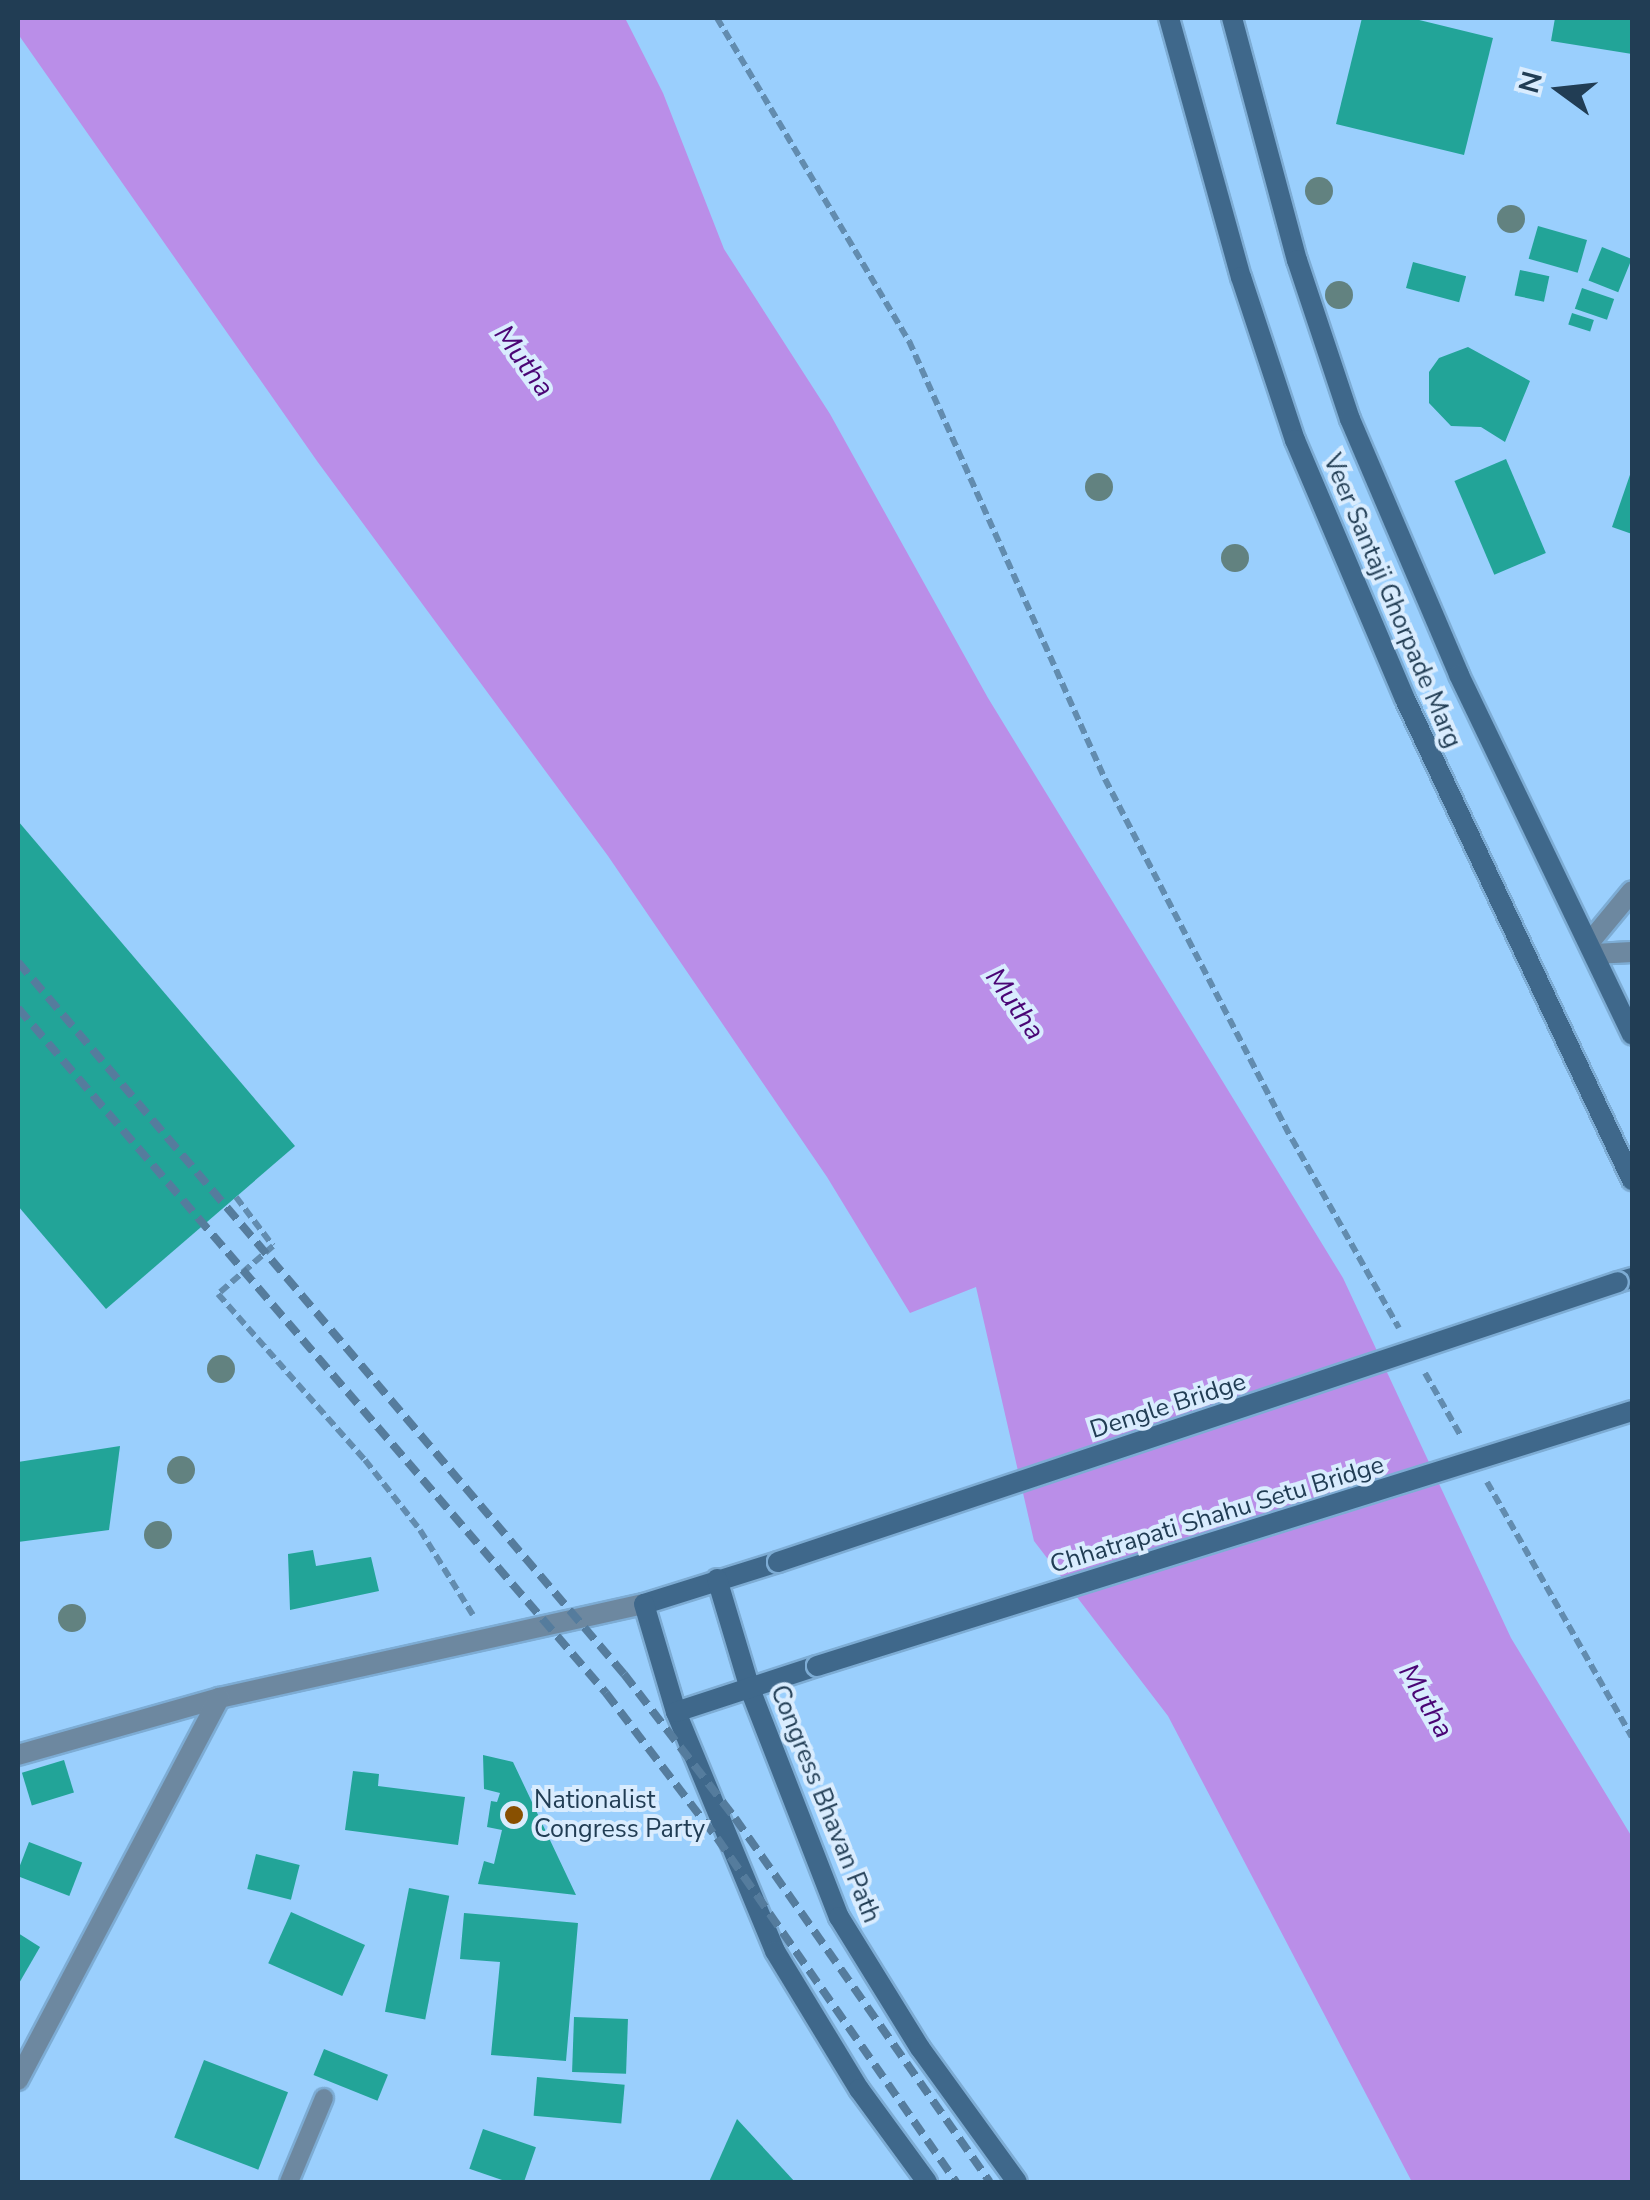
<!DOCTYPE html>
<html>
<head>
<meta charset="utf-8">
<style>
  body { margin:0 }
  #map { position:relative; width:1650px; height:2200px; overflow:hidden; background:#9acffd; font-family:"Nunito Sans",sans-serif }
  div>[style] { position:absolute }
  .water>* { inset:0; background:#ba8ee8 }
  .building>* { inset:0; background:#22a498; transform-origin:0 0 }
  .path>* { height:6px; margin-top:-3px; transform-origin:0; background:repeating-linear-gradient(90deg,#628caf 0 10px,transparent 0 15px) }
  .roads { filter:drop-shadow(2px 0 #7dacd4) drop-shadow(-2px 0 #7dacd4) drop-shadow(0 2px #7dacd4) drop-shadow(0 -2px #7dacd4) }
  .lane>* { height:18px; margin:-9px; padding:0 9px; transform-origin:9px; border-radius:9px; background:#6d88a0 }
  .street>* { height:20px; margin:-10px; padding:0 10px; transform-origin:10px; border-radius:10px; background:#6d88a0 }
  .secondary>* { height:20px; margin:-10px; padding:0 10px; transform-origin:10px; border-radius:10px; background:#3f688b }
  .rail>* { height:8px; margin-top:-4px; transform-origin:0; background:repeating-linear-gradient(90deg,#557c9d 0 15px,transparent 0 23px) }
  .bridges { filter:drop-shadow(2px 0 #7dacd4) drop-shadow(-2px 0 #7dacd4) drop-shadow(0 2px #7dacd4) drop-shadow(0 -2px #7dacd4) }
  .secondary-bridge>* { height:20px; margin:-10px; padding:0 10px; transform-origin:10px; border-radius:10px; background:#3f688b }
  .trees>* { width:28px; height:28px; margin:-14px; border-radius:50%; background:#628280 }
  .dots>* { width:28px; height:28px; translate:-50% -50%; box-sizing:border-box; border:5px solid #d9ecfe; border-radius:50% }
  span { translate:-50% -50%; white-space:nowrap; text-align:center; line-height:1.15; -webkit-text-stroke:8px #d9ecfe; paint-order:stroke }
  .street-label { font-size:25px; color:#213d54 }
  .poi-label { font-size:25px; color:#213d54 }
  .left { translate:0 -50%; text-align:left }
  .water-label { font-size:28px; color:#4a0575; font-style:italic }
  .frame { position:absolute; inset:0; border:20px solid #213d54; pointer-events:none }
  .north { position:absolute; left:1510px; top:40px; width:100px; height:100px; -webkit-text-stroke:8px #d9ecfe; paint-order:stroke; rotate:285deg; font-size:28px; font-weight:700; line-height:40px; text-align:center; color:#213d54 }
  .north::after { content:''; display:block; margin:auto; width:35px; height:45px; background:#213d54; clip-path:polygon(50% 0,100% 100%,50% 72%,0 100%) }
</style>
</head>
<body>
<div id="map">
  <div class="water">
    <div style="clip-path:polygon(18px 18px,625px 18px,663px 93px,724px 249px,830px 414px,988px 698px,1343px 1278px,1511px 1638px,1632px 1837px,1632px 2182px,1412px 2182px,1168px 1716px,1034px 1541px,976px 1287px,910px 1313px,827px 1177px,608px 856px,317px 461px,18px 34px)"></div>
  </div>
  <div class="building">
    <div style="clip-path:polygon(1362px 18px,1411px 18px,1493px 38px,1464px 155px,1336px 124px)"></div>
    <div style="clip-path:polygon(1555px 18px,1632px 18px,1632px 54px,1551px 41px)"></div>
    <div style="left:1538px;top:226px;width:51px;height:34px;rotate:16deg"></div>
    <div style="left:1602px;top:247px;width:32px;height:36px;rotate:22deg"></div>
    <div style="left:1413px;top:262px;width:55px;height:27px;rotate:15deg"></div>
    <div style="left:1520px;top:270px;width:30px;height:26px;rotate:12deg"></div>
    <div style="left:1582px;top:288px;width:34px;height:22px;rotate:19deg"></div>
    <div style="left:1572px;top:313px;width:23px;height:12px;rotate:18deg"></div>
    <div style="clip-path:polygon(1468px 347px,1530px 381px,1505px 442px,1481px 427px,1451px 426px,1429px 403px,1429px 372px,1439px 358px)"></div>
    <div style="left:1506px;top:459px;width:102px;height:56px;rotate:67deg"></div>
    <div style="clip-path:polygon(1632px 469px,1632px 534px,1612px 527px)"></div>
    <div style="clip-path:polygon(18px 821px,295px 1146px,106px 1309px,18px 1206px)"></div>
    <div style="clip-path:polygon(120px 1446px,109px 1530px,18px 1542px,18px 1462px)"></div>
    <div style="clip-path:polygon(313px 1550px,316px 1566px,371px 1557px,379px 1591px,290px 1610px,288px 1554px)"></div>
    <div style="clip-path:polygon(483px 1755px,513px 1762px,576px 1895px,478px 1884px,484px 1861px,494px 1864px,502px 1830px,487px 1827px,491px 1801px,497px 1802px,500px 1793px,484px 1789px)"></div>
    <div style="left:64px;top:1760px;width:34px;height:44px;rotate:73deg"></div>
    <div style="clip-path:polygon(353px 1771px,379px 1774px,378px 1786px,465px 1797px,458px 1845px,345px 1830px)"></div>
    <div style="left:29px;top:1842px;width:57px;height:36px;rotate:21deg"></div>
    <div style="left:256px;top:1854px;width:45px;height:36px;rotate:14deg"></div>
    <div style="left:409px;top:1888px;width:41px;height:126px;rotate:11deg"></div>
    <div style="left:291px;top:1912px;width:81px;height:56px;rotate:24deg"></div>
    <div style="clip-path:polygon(464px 1913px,578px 1923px,566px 2061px,491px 2055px,500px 1962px,460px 1959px)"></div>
    <div style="clip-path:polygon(18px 1933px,40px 1947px,18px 1985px)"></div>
    <div style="left:574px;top:2017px;width:54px;height:55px;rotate:2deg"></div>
    <div style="left:324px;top:2049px;width:69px;height:28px;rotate:22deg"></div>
    <div style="left:204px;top:2060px;width:90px;height:83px;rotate:21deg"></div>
    <div style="left:537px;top:2077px;width:88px;height:39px;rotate:5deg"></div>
    <div style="clip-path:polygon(737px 2119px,795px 2182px,709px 2182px)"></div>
    <div style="left:483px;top:2129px;width:56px;height:42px;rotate:19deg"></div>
  </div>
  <div class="path">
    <div style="left:717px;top:18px;width:376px;rotate:59.3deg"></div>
    <div style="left:909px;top:341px;width:480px;rotate:65.9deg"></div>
    <div style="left:1105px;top:779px;width:406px;rotate:62.6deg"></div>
    <div style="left:1292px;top:1139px;width:217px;rotate:60.5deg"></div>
    <div style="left:236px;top:1197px;width:61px;rotate:52.9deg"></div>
    <div style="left:273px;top:1246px;width:73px;rotate:138.9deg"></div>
    <div style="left:218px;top:1294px;width:222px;rotate:48.5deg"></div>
    <div style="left:365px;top:1460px;width:89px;rotate:51.8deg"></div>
    <div style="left:420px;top:1530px;width:100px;rotate:58.1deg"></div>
    <div style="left:1425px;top:1373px;width:73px;rotate:60.3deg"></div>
    <div style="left:1487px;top:1482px;width:293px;rotate:60.4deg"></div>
  </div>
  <div class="roads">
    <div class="lane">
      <div style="left:289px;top:2182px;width:91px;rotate:-67.4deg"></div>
    </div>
    <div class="street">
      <div style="left:1589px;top:943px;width:67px;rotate:-50.4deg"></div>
      <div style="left:1595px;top:954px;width:37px;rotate:-3deg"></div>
      <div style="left:18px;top:1755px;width:209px;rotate:-15.8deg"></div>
      <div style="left:219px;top:1698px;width:435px;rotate:-12.5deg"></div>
      <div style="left:18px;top:2080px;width:432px;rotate:-62.2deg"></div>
    </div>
    <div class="secondary">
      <div style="left:1169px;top:18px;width:269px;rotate:74.5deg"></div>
      <div style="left:1241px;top:277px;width:172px;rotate:71.7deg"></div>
      <div style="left:1295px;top:440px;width:281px;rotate:67deg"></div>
      <div style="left:1405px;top:699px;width:532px;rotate:64.74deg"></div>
      <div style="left:1232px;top:18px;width:251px;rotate:75deg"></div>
      <div style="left:1297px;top:260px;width:168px;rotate:71.6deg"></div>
      <div style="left:1350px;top:419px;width:278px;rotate:66.9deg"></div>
      <div style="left:1459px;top:675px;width:399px;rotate:64.3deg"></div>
      <div style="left:1618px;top:1282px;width:15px;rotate:-16deg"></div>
      <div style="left:778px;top:1562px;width:140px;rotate:162.6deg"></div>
      <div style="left:644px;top:1604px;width:113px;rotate:73.5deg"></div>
      <div style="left:676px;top:1712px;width:259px;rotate:67.5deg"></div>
      <div style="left:775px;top:1951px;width:162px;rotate:58.7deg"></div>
      <div style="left:859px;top:2089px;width:115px;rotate:53.8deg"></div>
      <div style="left:717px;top:1579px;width:115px;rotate:73.3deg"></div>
      <div style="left:750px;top:1689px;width:245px;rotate:68.7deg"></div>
      <div style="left:839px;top:1917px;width:154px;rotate:58.3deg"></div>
      <div style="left:920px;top:2048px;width:165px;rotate:54.1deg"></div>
      <div style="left:676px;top:1712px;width:148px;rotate:-18.1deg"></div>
    </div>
  </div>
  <div class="rail">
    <div style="left:18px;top:962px;width:935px;rotate:49.6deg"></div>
    <div style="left:624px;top:1674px;width:182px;rotate:52.4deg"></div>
    <div style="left:735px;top:1818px;width:444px;rotate:55deg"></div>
    <div style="left:18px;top:1008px;width:903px;rotate:49.36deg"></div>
    <div style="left:606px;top:1693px;width:183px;rotate:52.6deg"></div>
    <div style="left:717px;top:1838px;width:419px;rotate:55.2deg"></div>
  </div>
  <div class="bridges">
    <div class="secondary-bridge">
      <div style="left:778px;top:1562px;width:885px;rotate:-18.43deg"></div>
      <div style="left:817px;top:1666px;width:854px;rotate:-17.37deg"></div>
    </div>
  </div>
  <div class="trees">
    <div style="left:1319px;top:191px"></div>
    <div style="left:1511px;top:219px"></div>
    <div style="left:1339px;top:295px"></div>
    <div style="left:1099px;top:487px"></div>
    <div style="left:1235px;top:558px"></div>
    <div style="left:221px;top:1369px"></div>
    <div style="left:181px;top:1470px"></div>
    <div style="left:158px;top:1535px"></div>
    <div style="left:72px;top:1618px"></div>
  </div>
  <div class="dots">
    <div style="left:514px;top:1815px;background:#885001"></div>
  </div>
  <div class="street-label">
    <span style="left:1392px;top:601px;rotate:67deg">Veer Santaji Ghorpade Marg</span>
    <span style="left:1168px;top:1406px;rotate:-18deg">Dengle Bridge</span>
    <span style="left:1217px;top:1515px;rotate:-17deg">Chhatrapati Shahu Setu Bridge</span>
    <span style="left:825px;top:1804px;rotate:68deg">Congress Bhavan Path</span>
  </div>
  <div class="poi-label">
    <span class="left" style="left:534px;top:1815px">Nationalist<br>Congress Party</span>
  </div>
  <div class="water-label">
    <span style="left:524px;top:361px;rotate:54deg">Mutha</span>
    <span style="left:1015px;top:1004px;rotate:55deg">Mutha</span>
    <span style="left:1426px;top:1701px;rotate:60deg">Mutha</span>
  </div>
  <div class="frame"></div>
  <div class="north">N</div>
</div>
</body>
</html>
